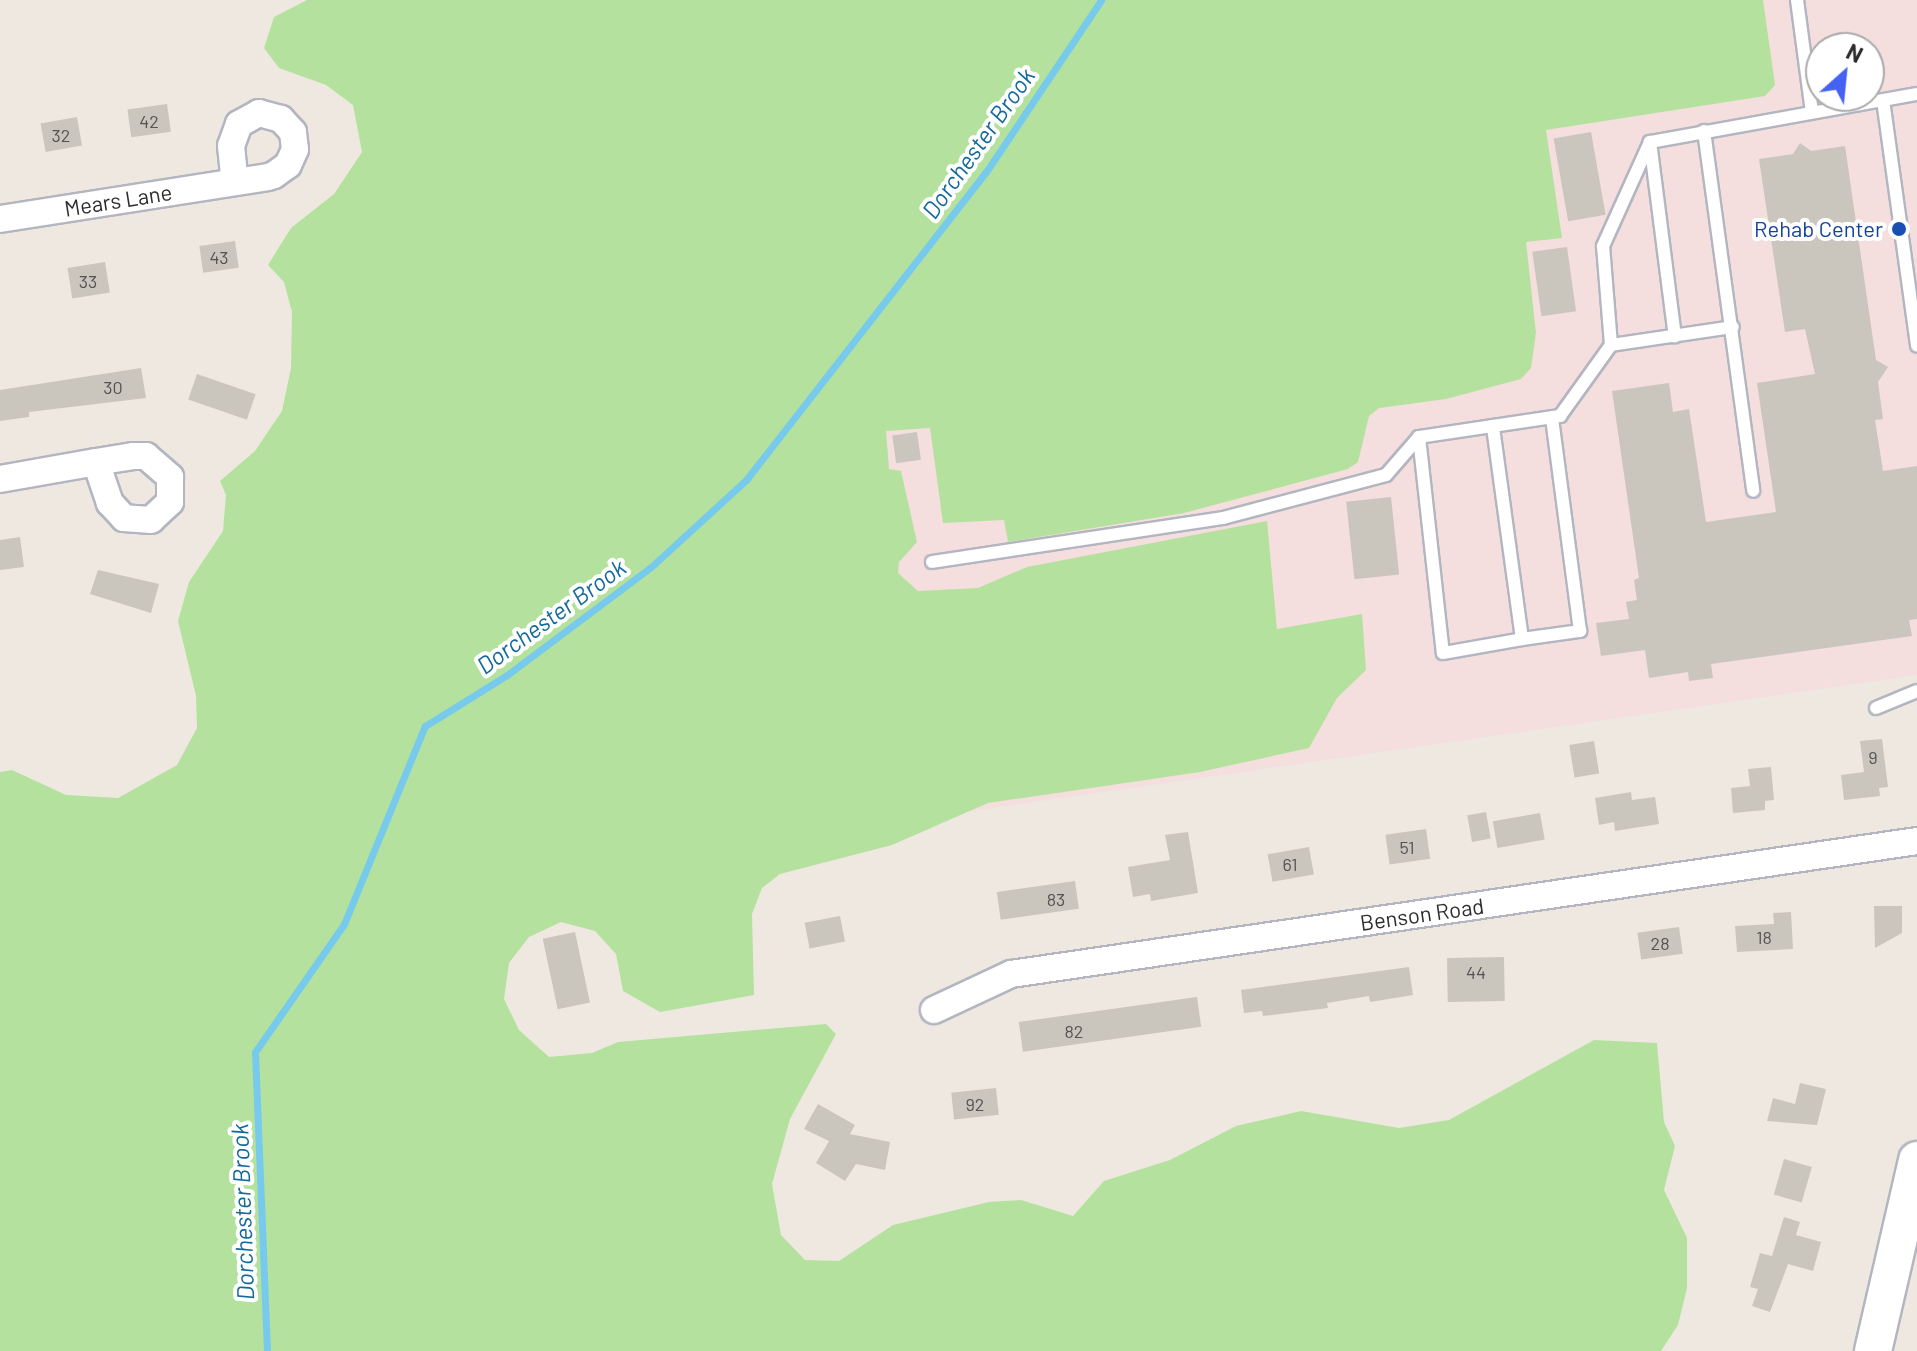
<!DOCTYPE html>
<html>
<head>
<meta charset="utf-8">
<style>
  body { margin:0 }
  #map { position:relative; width:1917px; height:1351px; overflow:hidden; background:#eee8e0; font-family:Barlow,sans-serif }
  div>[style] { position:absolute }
  .medical>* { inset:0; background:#f4dede }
  .green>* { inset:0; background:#b4e29e }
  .stream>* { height:7px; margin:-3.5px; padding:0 3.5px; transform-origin:3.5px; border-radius:3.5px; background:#77caec }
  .building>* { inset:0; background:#cac6be; transform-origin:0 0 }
  .roads { filter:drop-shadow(2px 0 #b3b6c0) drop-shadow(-2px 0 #b3b6c0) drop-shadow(0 2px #b3b6c0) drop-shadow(0 -2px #b3b6c0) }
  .service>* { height:12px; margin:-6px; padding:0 6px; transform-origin:6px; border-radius:6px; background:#fff }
  .minor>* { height:26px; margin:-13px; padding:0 13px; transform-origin:13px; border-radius:13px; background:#fff }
  .secondary>* { height:36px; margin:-18px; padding:0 18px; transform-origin:18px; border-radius:18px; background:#fff }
  .dots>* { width:22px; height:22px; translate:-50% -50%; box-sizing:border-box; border:4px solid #fff; border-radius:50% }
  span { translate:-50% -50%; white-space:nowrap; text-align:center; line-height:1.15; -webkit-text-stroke:8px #fff; paint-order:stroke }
  .number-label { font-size:18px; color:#545351 }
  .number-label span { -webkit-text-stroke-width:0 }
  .street-label { font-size:22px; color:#2d2d2d }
  .transit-label { font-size:22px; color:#164399 }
  .right { translate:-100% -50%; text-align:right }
  .water-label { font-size:24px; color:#11699c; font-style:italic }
  .north { position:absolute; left:1805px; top:32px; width:80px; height:80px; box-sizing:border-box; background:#fff; border:2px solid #ababab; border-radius:50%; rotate:27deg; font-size:22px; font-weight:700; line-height:32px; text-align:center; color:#2d2d2d }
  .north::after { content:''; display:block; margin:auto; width:28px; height:36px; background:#4562f5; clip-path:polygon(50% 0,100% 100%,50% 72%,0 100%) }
</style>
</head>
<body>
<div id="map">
  <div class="medical">
    <div style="clip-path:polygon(evenodd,1121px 0,1917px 0,1917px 675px,713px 848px,1020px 15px,1121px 0,1821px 48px,1869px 48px,1869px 96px,1821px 96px,1821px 48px)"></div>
  </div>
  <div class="green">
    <div style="clip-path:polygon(307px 0,1763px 0,1775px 85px,1765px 96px,1546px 130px,1562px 238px,1526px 242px,1536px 333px,1531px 368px,1521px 379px,1446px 399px,1379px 408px,1369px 416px,1358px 462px,1348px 469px,1184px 513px,1008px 542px,1004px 520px,943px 523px,930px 428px,886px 431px,889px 469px,901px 471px,917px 542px,899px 562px,898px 573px,918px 591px,978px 588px,1027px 567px,1267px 521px,1277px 629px,1362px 614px,1366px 670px,1337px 698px,1309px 748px,1200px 772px,988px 803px,892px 845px,780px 874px,762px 888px,752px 914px,754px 995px,660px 1012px,623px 991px,616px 954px,595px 931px,561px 922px,529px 937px,509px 963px,504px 999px,519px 1030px,549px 1057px,592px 1053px,618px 1042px,826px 1024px,836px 1034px,790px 1119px,772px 1184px,781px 1235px,805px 1260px,839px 1261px,893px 1225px,989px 1202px,1021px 1200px,1073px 1216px,1104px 1181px,1170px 1160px,1236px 1126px,1301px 1111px,1399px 1128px,1449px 1120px,1594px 1040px,1657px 1043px,1664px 1122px,1675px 1146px,1664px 1190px,1687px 1238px,1687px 1288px,1678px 1325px,1661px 1351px,0 1351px,0 772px,12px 770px,66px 795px,118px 798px,177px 765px,197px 728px,196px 696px,178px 621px,189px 582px,223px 531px,226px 495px,220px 481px,255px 451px,282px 411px,291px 368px,292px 312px,284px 282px,268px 265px,291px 228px,334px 194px,362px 152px,353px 105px,326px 85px,279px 68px,264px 48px,274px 17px)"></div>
  </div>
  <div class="stream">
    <div style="left:267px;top:1351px;width:299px;rotate:-92.3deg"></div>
    <div style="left:255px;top:1052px;width:156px;rotate:-55.2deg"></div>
    <div style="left:344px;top:924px;width:214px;rotate:-67.8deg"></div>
    <div style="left:425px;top:726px;width:97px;rotate:-31.9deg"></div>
    <div style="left:507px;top:675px;width:180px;rotate:-36.9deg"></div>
    <div style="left:651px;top:567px;width:129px;rotate:-42.5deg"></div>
    <div style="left:746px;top:480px;width:390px;rotate:-52.1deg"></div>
    <div style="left:986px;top:172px;width:207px;rotate:-56.2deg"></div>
  </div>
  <div class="building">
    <div style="left:167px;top:104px;width:28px;height:40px;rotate:82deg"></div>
    <div style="left:77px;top:117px;width:29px;height:37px;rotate:80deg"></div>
    <div style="left:1591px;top:132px;width:84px;height:38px;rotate:80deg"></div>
    <div style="clip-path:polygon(1800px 143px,1811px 151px,1845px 146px,1876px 360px,1888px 367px,1878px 382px,1883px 419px,1875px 420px,1883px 471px,1917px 466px,1917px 619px,1909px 620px,1912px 636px,1711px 664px,1713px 678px,1689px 681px,1688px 672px,1649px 678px,1645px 650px,1601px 656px,1596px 623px,1629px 619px,1626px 602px,1637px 600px,1634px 580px,1639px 578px,1612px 391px,1669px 383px,1673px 412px,1689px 409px,1706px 522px,1776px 512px,1757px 383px,1815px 374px,1805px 329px,1785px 332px,1759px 159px,1793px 154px)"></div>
    <div style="left:235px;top:241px;width:27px;height:36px;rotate:82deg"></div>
    <div style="left:1567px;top:247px;width:65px;height:35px;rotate:82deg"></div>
    <div style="left:105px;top:262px;width:31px;height:38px;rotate:81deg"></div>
    <div style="clip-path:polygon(141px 368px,146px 398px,29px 412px,29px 417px,0 421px,0 390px)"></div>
    <div style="left:197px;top:374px;width:62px;height:27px;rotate:19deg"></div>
    <div style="left:917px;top:432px;width:28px;height:25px;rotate:82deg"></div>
    <div style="left:1391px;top:497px;width:78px;height:45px;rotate:84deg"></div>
    <div style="clip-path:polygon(20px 537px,24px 567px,0 570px,0 540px)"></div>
    <div style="clip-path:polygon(98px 570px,159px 584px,151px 613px,90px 594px)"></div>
    <div style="clip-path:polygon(1882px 739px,1888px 787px,1879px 788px,1880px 796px,1844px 800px,1841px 775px,1864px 772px,1860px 741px)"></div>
    <div style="left:1594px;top:741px;width:33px;height:25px;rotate:81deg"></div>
    <div style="clip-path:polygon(1771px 767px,1774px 800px,1765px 801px,1765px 810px,1733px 813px,1731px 788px,1750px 786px,1748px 769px)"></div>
    <div style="clip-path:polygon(1631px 792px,1632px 800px,1655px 797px,1659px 824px,1615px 831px,1614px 822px,1599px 825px,1595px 798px)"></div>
    <div style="left:1486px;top:812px;width:27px;height:19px;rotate:80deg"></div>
    <div style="left:1540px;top:813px;width:27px;height:48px;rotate:80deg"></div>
    <div style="left:1426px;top:829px;width:30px;height:41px;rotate:82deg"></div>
    <div style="clip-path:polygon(1188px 832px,1198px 893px,1151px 901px,1150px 894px,1133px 897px,1128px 867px,1170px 860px,1165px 835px)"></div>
    <div style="left:1309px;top:847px;width:28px;height:42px;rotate:80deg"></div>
    <div style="left:1075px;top:881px;width:28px;height:79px;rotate:82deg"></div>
    <div style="clip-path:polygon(1874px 906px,1902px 906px,1902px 933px,1875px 948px)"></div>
    <div style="clip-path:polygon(1791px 912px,1793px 949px,1737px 952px,1735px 926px,1774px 924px,1773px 913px)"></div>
    <div style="left:840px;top:916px;width:26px;height:36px;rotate:79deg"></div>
    <div style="left:1679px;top:927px;width:27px;height:42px;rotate:82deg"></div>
    <div style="left:575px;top:932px;width:72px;height:33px;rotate:78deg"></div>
    <div style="left:1504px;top:957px;width:44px;height:57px;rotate:89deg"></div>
    <div style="clip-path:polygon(1409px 967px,1413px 995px,1370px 1002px,1369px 996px,1327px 1003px,1328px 1008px,1263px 1016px,1262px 1011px,1244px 1013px,1241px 990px)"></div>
    <div style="left:1197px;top:997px;width:30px;height:180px;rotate:82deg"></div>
    <div style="clip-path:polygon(1800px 1083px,1826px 1089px,1817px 1125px,1767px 1121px,1773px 1098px,1795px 1104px)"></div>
    <div style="left:996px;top:1088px;width:27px;height:45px;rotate:84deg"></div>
    <div style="clip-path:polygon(818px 1104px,855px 1125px,850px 1134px,890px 1142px,885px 1170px,856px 1164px,845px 1181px,816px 1163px,829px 1141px,804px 1129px)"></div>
    <div style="left:1784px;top:1159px;width:29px;height:37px;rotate:16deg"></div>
    <div style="clip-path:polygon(1784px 1217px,1800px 1222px,1796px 1235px,1821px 1242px,1813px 1271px,1788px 1264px,1770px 1312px,1752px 1306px,1758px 1289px,1750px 1287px,1760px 1253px,1772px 1256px)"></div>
  </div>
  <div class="roads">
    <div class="service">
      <div style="left:1797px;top:0;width:113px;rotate:82.4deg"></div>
      <div style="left:1883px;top:100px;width:248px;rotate:82.1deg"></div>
      <div style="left:1704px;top:131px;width:363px;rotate:82.2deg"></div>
      <div style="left:1650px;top:142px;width:196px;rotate:82.7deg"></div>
      <div style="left:1611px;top:345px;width:123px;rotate:-8.4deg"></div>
      <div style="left:1419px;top:437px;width:217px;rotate:83.7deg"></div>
      <div style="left:1443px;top:653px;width:80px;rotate:-10deg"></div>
      <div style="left:1522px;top:639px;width:215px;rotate:-97.8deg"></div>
      <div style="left:932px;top:562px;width:294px;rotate:-8.6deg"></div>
      <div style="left:1223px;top:518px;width:169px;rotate:-14.8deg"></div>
      <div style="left:1386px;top:475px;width:50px;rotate:-49deg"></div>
      <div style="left:1419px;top:437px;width:143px;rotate:-8.5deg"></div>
      <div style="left:1560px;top:416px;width:87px;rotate:-54.3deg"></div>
      <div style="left:1611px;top:345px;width:99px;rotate:-94.6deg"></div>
      <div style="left:1603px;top:246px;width:114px;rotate:-65.7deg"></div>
      <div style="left:1650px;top:142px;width:271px;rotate:-10.2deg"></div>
      <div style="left:1522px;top:639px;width:59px;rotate:-7.9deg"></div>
      <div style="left:1580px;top:631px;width:215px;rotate:-97.5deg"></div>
      <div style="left:1876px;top:708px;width:44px;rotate:-22.5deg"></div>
    </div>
    <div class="minor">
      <div style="left:0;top:219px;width:271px;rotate:-8.9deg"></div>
      <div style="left:268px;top:177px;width:6px;rotate:-18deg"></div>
      <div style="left:274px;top:175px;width:17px;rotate:-36deg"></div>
      <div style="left:288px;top:165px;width:17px;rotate:-66deg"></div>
      <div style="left:295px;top:149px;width:17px;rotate:-97deg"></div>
      <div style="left:293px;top:132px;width:18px;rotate:-133deg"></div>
      <div style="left:281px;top:119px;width:23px;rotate:-165deg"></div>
      <div style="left:259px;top:113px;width:23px;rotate:151deg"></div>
      <div style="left:239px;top:124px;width:23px;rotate:110deg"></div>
      <div style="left:231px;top:146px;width:36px;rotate:84deg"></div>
      <div style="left:0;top:479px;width:97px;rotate:-10deg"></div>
      <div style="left:96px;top:462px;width:37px;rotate:-9deg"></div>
      <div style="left:133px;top:456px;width:13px"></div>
      <div style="left:146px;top:456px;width:32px;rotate:41deg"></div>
      <div style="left:170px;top:477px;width:25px;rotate:90deg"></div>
      <div style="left:170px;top:502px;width:26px;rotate:137deg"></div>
      <div style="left:151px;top:520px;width:27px;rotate:-176deg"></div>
      <div style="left:124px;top:518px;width:21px;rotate:-133deg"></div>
      <div style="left:110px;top:503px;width:43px;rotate:-108.9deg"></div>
      <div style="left:934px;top:1010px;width:85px;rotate:-25.1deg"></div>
      <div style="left:1011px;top:974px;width:916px;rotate:-8.35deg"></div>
    </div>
    <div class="secondary">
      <div style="left:1873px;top:1351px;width:196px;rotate:-77deg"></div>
    </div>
  </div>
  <div class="dots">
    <div style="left:1899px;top:229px;background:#1a4fb4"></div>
  </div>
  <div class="number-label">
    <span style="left:149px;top:121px">42</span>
    <span style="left:61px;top:135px">32</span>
    <span style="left:219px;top:257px">43</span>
    <span style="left:88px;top:281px">33</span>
    <span style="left:113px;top:387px">30</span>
    <span style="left:1873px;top:757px">9</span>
    <span style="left:1407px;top:847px">51</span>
    <span style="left:1290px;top:864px">61</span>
    <span style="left:1056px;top:899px">83</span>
    <span style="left:1764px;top:937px">18</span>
    <span style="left:1660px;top:943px">28</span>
    <span style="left:1476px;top:972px">44</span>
    <span style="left:1074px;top:1031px">82</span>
    <span style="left:975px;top:1104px">92</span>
  </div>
  <div class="street-label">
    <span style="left:118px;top:200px;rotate:-9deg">Mears Lane</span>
    <span style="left:1422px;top:914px;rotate:-8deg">Benson Road</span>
  </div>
  <div class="transit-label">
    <span class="right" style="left:1883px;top:229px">Rehab Center</span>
  </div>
  <div class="water-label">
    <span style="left:978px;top:143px;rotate:-55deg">Dorchester Brook</span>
    <span style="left:551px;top:616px;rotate:-36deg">Dorchester Brook</span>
    <span style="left:242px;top:1212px;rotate:-92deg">Dorchester Brook</span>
  </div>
  <div class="north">N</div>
</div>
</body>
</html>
